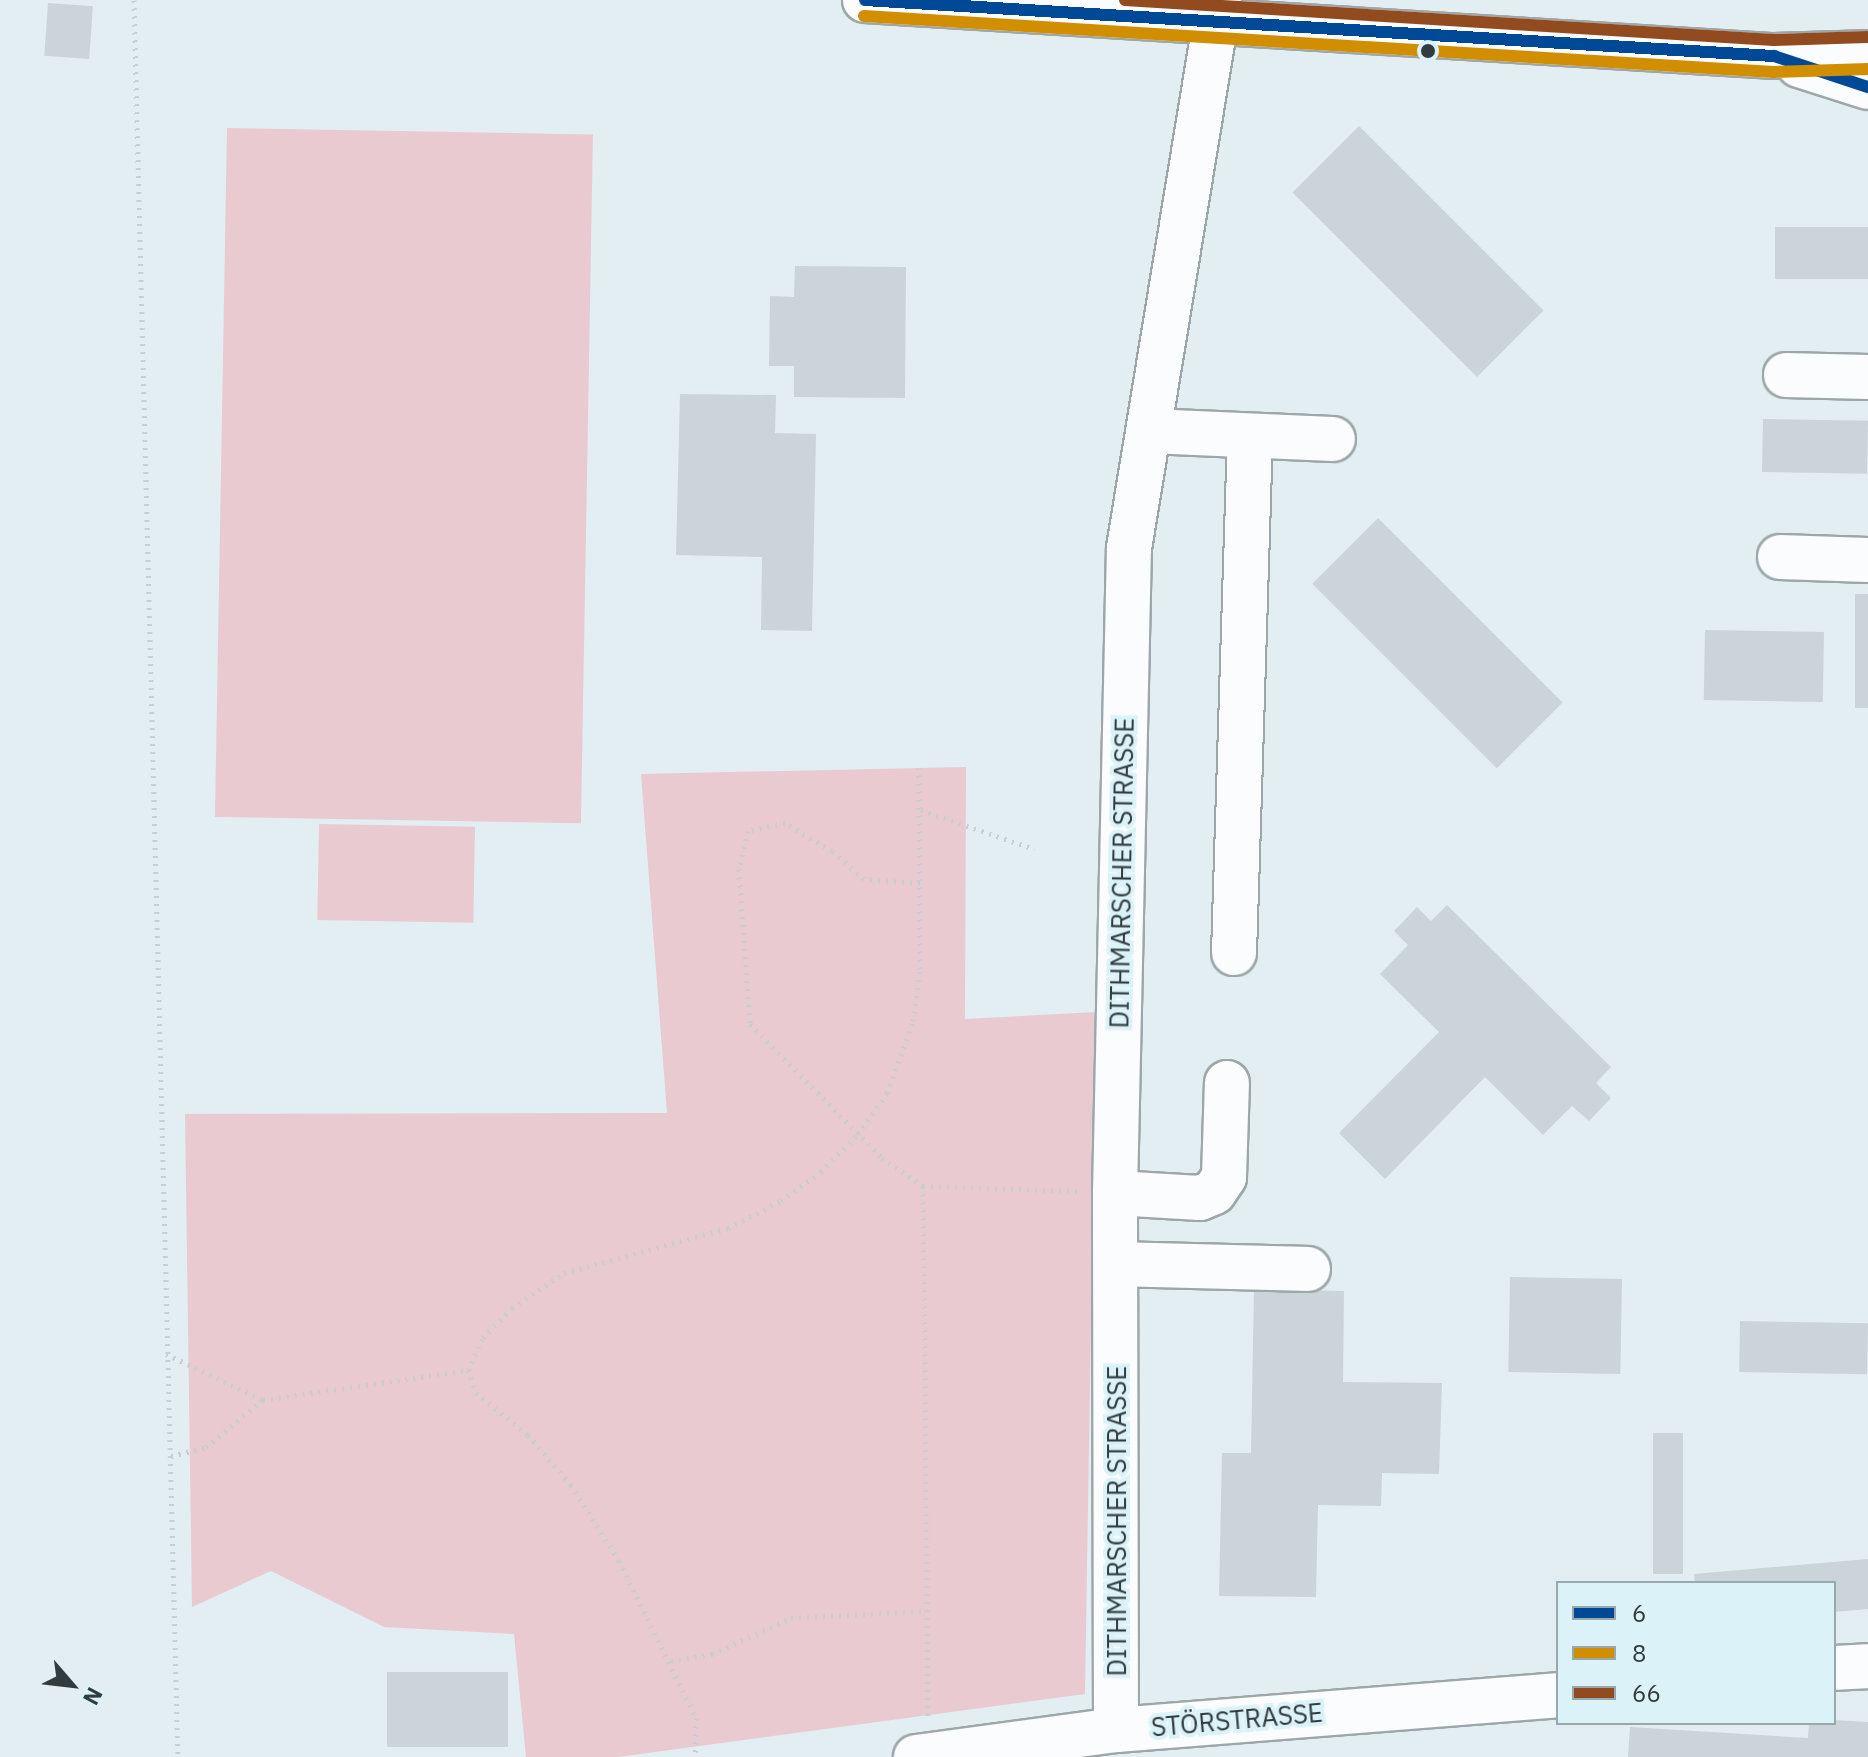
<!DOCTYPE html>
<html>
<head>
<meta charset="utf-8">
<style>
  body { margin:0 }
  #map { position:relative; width:1868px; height:1757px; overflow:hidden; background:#e2eef2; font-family:"IBM Plex Sans",sans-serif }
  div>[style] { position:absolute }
  .green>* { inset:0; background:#e8cad0; transform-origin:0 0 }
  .building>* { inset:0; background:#cbd4d8; transform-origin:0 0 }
  .path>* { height:5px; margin-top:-2.5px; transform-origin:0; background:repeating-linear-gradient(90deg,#c9ced0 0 2px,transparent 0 8px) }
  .roads { filter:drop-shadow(2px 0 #9da6a9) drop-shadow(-2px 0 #9da6a9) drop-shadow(0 2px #9da6a9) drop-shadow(0 -2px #9da6a9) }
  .minor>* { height:44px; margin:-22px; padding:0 22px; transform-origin:22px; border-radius:22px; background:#fbfcfd }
  .bus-1>* { height:12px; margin:-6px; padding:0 6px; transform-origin:6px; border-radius:6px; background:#004996 }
  .bus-2>* { height:12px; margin:-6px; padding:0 6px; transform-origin:6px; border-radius:6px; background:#d18f00 }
  .bus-3>* { height:12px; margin:-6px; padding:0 6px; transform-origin:6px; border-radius:6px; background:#914b1e }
  .dots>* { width:22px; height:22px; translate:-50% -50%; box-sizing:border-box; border:4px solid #dbf2f9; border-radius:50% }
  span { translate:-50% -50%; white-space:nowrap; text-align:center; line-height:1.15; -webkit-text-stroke:8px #dbf2f9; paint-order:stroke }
  .street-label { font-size:26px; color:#323b3e }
  .legend { position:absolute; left:1556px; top:1581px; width:280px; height:144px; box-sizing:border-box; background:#dbf2f9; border:2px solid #97a9ae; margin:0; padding:10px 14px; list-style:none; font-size:24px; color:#323b3e }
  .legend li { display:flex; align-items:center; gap:16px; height:40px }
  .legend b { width:40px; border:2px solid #97a9ae }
  .north { position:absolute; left:32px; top:1645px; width:80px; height:80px; -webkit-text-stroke:6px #dbf2f9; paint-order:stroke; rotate:118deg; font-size:22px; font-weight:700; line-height:32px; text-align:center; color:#323b3e }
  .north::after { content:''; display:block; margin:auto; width:28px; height:36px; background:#323b3e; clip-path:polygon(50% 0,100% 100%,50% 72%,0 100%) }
</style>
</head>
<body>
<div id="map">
  <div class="green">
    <div style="left:227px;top:128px;width:366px;height:689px;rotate:1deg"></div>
    <div style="clip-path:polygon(966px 767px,965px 1019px,1096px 1012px,1085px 1694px,618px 1757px,526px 1757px,514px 1634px,384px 1627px,271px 1571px,192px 1607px,185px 1114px,667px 1113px,641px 774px)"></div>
    <div style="left:319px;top:824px;width:156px;height:96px;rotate:1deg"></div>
  </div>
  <div class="building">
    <div style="left:48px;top:3px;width:45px;height:53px;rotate:4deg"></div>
    <div style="left:1359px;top:126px;width:261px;height:94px;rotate:45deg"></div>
    <div style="left:1775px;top:227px;width:93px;height:52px"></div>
    <div style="clip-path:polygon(795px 266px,906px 267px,905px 398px,794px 397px,794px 366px,769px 366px,770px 296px,794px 297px)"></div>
    <div style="clip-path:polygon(680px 394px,776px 395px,775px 433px,816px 434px,812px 631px,761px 630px,762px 557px,676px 555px)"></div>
    <div style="left:1763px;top:419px;width:105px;height:53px;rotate:1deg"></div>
    <div style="left:1378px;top:518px;width:261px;height:93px;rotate:45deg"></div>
    <div style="left:1855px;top:594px;width:13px;height:114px"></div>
    <div style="left:1705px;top:630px;width:119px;height:70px;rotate:1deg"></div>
    <div style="clip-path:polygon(1447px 905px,1611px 1067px,1596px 1083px,1611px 1098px,1589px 1121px,1572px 1106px,1543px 1135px,1485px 1077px,1385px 1179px,1339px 1133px,1439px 1032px,1380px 974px,1408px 945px,1394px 931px,1417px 907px,1431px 921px)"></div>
    <div style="left:1510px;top:1277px;width:112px;height:95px;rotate:1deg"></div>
    <div style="clip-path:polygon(1254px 1289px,1344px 1291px,1343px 1382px,1442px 1383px,1439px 1474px,1382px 1473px,1381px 1506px,1318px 1505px,1316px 1597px,1219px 1596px,1222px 1453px,1251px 1453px)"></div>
    <div style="left:1740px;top:1321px;width:128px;height:51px;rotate:1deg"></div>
    <div style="left:1653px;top:1433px;width:30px;height:141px"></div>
    <div style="clip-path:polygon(1868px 1559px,1868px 1609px,1834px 1612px,1834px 1583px,1695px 1583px,1694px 1574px)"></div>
    <div style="left:387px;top:1672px;width:121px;height:75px"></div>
    <div style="clip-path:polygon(1834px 1720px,1868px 1722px,1868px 1757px,1628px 1757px,1630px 1727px,1808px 1738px,1809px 1723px)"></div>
  </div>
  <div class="path">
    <div style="left:134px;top:0;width:1758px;rotate:88.57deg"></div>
    <div style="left:921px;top:810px;width:120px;rotate:19deg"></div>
    <div style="left:920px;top:883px;width:56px;rotate:-175.9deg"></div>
    <div style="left:864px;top:879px;width:43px;rotate:-138.8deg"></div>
    <div style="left:832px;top:851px;width:55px;rotate:-149.2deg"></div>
    <div style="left:785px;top:823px;width:38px;rotate:168deg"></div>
    <div style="left:748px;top:831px;width:39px;rotate:103deg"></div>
    <div style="left:739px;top:869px;width:155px;rotate:85.9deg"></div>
    <div style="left:750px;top:1024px;width:188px;rotate:45.4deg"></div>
    <div style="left:882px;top:1158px;width:50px;rotate:34.3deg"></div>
    <div style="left:923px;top:1186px;width:154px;rotate:1.9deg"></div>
    <div style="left:923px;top:1186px;width:531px;rotate:89.46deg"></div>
    <div style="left:166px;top:1354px;width:107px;rotate:25.4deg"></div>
    <div style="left:468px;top:1370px;width:24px;rotate:71deg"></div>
    <div style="left:476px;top:1393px;width:67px;rotate:38.9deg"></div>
    <div style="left:528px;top:1435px;width:66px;rotate:49.3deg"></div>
    <div style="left:571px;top:1485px;width:90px;rotate:57.7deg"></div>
    <div style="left:619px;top:1561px;width:175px;rotate:63.9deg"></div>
    <div style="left:696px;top:1718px;width:39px;rotate:91deg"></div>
    <div style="left:171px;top:1456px;width:36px;rotate:-14deg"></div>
    <div style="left:206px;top:1447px;width:74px;rotate:-39.5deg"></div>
    <div style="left:263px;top:1400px;width:207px;rotate:-8.3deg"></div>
    <div style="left:468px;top:1370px;width:35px;rotate:-65deg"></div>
    <div style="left:483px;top:1338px;width:42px;rotate:-46deg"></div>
    <div style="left:512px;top:1308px;width:63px;rotate:-33.9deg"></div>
    <div style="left:564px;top:1273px;width:170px;rotate:-15.3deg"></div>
    <div style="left:728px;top:1228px;width:59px;rotate:-27deg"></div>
    <div style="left:781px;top:1201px;width:49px;rotate:-35.9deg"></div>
    <div style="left:821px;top:1172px;width:53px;rotate:-45.8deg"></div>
    <div style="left:858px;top:1134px;width:50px;rotate:-54.7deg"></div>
    <div style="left:887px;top:1093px;width:77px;rotate:-70.1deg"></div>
    <div style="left:913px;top:1021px;width:52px;rotate:-82.3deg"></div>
    <div style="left:920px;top:969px;width:201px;rotate:-90.3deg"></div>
    <div style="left:671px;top:1661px;width:42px;rotate:-9.7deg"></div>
    <div style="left:712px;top:1654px;width:87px;rotate:-24.5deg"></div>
    <div style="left:791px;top:1618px;width:134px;rotate:-3deg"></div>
  </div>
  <div class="roads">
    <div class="minor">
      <div style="left:865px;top:0;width:911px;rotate:3.53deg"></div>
      <div style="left:1774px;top:56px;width:94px;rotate:-1.8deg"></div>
      <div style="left:1799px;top:65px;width:72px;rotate:17.7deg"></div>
      <div style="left:1786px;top:375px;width:82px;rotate:1.4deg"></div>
      <div style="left:1149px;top:431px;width:184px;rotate:2.5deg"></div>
      <div style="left:1780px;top:557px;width:88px;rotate:2deg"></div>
      <div style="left:1234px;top:953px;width:517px;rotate:-88.23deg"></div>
      <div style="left:1115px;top:1193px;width:85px;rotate:3.4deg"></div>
      <div style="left:1200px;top:1198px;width:15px;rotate:-23deg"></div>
      <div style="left:1214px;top:1192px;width:18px;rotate:-56deg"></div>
      <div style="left:1224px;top:1177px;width:94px;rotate:-88.2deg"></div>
      <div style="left:1116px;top:1264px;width:192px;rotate:1.5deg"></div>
      <div style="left:1834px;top:1668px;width:34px;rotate:-3deg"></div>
      <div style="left:1116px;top:1730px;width:537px;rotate:-90.11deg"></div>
      <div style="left:1115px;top:1193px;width:645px;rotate:-88.76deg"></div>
      <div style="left:1129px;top:548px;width:555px;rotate:-80.67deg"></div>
      <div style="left:916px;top:1757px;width:202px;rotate:-7.7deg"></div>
      <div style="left:1116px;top:1730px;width:443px;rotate:-4.5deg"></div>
    </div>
  </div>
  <div class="bus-1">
    <div style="left:865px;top:0;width:911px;rotate:3.53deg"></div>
    <div style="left:1774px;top:56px;width:99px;rotate:18.3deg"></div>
  </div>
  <div class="bus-2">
    <div style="left:864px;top:16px;width:911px;rotate:3.53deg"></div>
    <div style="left:1773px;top:72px;width:95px;rotate:-1.8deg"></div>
  </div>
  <div class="bus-3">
    <div style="left:1125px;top:0;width:650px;rotate:3.53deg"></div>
    <div style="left:1774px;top:40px;width:93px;rotate:-1.8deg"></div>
  </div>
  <div class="dots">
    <div style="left:1428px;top:51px;background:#323b3e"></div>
  </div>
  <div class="street-label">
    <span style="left:1122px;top:873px;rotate:-89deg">DITHMARSCHER STRASSE</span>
    <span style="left:1117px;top:1521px;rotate:-90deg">DITHMARSCHER STRASSE</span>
    <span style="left:1237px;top:1720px;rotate:-5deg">STÖRSTRASSE</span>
  </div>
  <ul class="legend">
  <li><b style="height:10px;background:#004996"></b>6</li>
  <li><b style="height:10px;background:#d18f00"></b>8</li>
  <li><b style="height:10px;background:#914b1e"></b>66</li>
  </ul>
  <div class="north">N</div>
</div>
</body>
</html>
